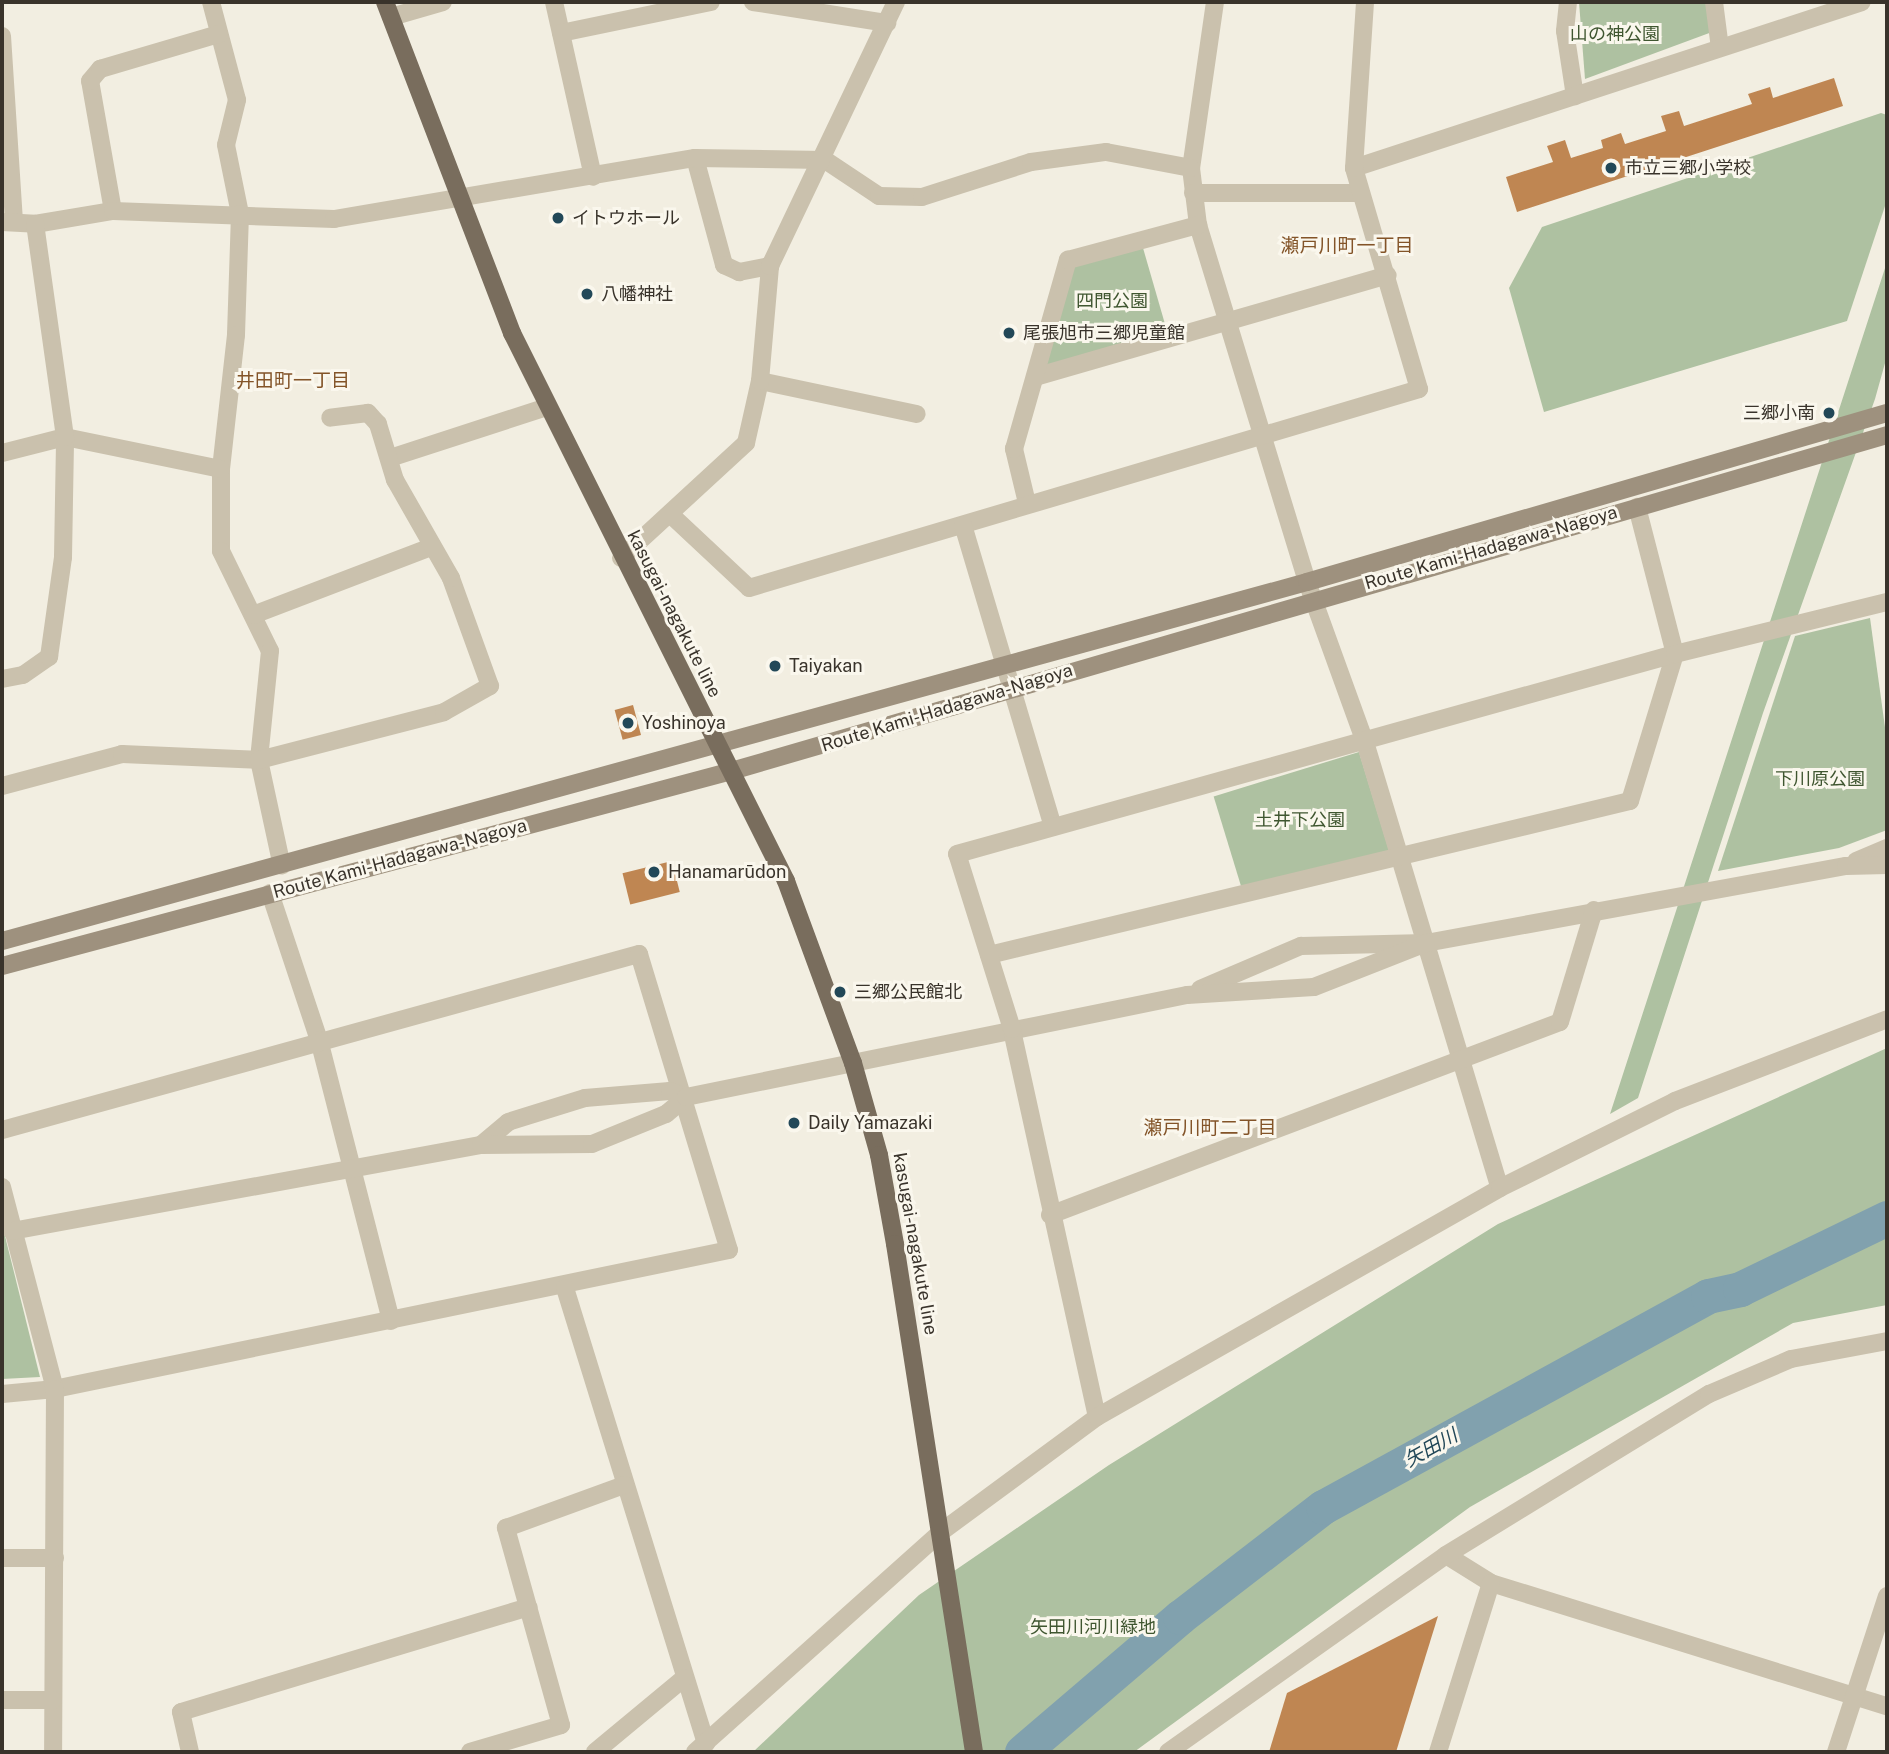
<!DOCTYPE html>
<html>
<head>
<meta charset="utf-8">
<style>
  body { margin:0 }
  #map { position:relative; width:1889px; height:1754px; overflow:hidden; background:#f2eee1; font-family:"Public Sans","Noto Sans JP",sans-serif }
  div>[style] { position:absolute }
  .green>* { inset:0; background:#aec1a1; transform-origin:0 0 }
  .river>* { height:35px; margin:-17.5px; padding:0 17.5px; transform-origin:17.5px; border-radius:17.5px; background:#81a1ae }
  .building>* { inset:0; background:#bf8652; transform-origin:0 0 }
  .minor>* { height:18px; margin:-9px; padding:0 9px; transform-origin:9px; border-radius:9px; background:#cac1ad }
  .tertiary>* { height:18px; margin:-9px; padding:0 9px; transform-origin:9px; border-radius:9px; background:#cac1ad }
  .secondary>* { height:18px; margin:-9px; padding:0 9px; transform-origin:9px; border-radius:9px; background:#9e917e }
  .primary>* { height:18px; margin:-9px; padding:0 9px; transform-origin:9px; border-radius:9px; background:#796d5d }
  .dots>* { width:19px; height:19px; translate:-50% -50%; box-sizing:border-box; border:4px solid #faf7ed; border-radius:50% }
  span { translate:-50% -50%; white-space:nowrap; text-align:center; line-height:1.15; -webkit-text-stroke:6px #faf7ed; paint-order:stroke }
  .park-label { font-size:18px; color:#3f5630 }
  .poi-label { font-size:18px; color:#39332b }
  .left { translate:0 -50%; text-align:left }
  .right { translate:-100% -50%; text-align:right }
  .street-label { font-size:18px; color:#39332b }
  .neighbourhood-label { font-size:19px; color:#835428 }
  .water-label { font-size:19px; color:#224858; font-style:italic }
  .frame { position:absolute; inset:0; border:4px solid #39332b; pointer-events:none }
</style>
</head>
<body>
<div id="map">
  <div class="green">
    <div style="clip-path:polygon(1579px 2px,1707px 2px,1712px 32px,1585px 79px)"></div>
    <div style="clip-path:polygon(1881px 113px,1887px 115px,1887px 200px,1847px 321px,1544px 412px,1509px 288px,1542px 227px)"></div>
    <div style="clip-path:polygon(1143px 248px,1167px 331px,1045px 366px,1072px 264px)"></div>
    <div style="clip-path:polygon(1887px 262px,1887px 356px,1875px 399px,1763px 713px,1638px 1098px,1610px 1114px)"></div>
    <div style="clip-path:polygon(1870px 618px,1887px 742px,1887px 830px,1839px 848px,1718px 871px,1795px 636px)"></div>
    <div style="left:1359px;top:752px;width:104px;height:152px;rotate:73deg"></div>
    <div style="clip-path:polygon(1887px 1048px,1887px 1305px,1793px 1323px,1470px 1507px,1134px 1752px,753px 1752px,919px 1595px,1109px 1465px,1498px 1224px)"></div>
    <div style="clip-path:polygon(2px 1224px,40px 1377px,2px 1379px)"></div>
  </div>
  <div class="river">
    <div style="left:1022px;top:1752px;width:208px;rotate:-40.5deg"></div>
    <div style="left:1180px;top:1617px;width:180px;rotate:-37.6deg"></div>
    <div style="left:1323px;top:1507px;width:439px;rotate:-28.7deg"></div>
    <div style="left:1708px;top:1296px;width:33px;rotate:-12deg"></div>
    <div style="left:1740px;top:1289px;width:163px;rotate:-25.8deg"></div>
  </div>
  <div class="building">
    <div style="clip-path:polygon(1834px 78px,1843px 106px,1517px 212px,1506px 177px,1553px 162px,1547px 146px,1565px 140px,1571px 158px,1603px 148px,1601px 140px,1621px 133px,1625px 144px,1666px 131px,1661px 116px,1679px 111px,1684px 126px,1752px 104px,1748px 94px,1770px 87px,1773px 98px)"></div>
    <div style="left:633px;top:705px;width:31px;height:19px;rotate:75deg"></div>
    <div style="left:672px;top:861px;width:32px;height:51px;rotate:76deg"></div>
    <div style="clip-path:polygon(1438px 1616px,1396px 1752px,1269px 1752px,1287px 1693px)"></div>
  </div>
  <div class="minor">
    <div style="left:211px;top:2px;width:101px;rotate:75.1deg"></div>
    <div style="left:237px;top:100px;width:46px;rotate:103.7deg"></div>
    <div style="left:226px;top:145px;width:70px;rotate:78.5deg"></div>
    <div style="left:240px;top:214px;width:121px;rotate:91.9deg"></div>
    <div style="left:236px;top:335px;width:135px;rotate:96.4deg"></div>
    <div style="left:221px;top:469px;width:82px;rotate:90deg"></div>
    <div style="left:221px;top:551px;width:111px;rotate:63.9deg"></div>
    <div style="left:270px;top:651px;width:110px;rotate:95.8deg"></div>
    <div style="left:259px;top:760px;width:108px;rotate:77.8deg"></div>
    <div style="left:554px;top:2px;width:179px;rotate:77.4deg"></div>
    <div style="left:753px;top:2px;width:136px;rotate:8.9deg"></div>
    <div style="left:1215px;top:2px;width:168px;rotate:98.2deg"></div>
    <div style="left:1191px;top:168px;width:57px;rotate:83deg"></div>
    <div style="left:1198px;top:225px;width:373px;rotate:73deg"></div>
    <div style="left:1307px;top:582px;width:170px;rotate:70.1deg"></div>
    <div style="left:1365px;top:742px;width:466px;rotate:73.2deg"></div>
    <div style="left:1568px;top:2px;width:29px;rotate:96deg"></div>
    <div style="left:1565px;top:31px;width:66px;rotate:81.3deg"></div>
    <div style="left:1714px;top:2px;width:46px;rotate:82.6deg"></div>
    <div style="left:391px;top:17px;width:54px;rotate:-16.1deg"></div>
    <div style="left:561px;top:33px;width:153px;rotate:-11.7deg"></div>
    <div style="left:2px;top:36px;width:186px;rotate:86.3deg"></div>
    <div style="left:695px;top:158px;width:111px;rotate:74.8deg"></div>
    <div style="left:724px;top:265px;width:17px;rotate:25deg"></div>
    <div style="left:739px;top:272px;width:32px;rotate:-11deg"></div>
    <div style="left:1354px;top:168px;width:534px;rotate:-18.1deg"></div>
    <div style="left:1193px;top:193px;width:167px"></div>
    <div style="left:113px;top:211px;width:132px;rotate:-100deg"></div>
    <div style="left:90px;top:81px;width:16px;rotate:-50deg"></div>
    <div style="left:100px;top:69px;width:124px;rotate:-16.4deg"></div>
    <div style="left:2px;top:222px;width:33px;rotate:3deg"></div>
    <div style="left:35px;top:224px;width:79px;rotate:-9.5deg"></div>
    <div style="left:113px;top:211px;width:221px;rotate:2.1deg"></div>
    <div style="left:334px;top:219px;width:366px;rotate:-9.6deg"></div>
    <div style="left:695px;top:158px;width:130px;rotate:0.9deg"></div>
    <div style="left:825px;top:160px;width:65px;rotate:33.7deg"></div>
    <div style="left:879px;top:196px;width:43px;rotate:1.3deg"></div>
    <div style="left:922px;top:197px;width:114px;rotate:-17.8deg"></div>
    <div style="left:1031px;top:162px;width:76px;rotate:-7.6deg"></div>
    <div style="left:1106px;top:152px;width:86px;rotate:10.7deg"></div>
    <div style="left:1035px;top:377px;width:367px;rotate:-16.1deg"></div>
    <div style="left:760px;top:381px;width:160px;rotate:11.9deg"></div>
    <div style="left:2px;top:453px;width:65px;rotate:-14.3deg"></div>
    <div style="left:65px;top:437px;width:159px;rotate:11.6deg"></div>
    <div style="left:390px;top:458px;width:165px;rotate:-18deg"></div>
    <div style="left:1027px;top:503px;width:56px;rotate:-103.5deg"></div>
    <div style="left:1014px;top:449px;width:197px;rotate:-74.1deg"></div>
    <div style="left:1068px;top:260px;width:135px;rotate:-15.1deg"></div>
    <div style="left:670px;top:514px;width:108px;rotate:43.1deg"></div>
    <div style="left:749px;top:588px;width:699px;rotate:-16.54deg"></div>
    <div style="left:1419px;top:389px;width:230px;rotate:-106.4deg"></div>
    <div style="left:1354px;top:168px;width:166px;rotate:-86.2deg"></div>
    <div style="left:963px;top:525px;width:315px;rotate:73.4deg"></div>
    <div style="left:621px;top:558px;width:170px;rotate:-42.6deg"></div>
    <div style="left:746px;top:443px;width:64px;rotate:-77.3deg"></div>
    <div style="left:760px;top:381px;width:115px;rotate:-85deg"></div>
    <div style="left:770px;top:266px;width:293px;rotate:-64.5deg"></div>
    <div style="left:253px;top:615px;width:191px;rotate:-20.9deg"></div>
    <div style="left:2px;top:679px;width:21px;rotate:-11deg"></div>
    <div style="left:23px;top:675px;width:32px;rotate:-35deg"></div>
    <div style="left:49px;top:657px;width:101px;rotate:-82deg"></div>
    <div style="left:63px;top:557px;width:120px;rotate:-89deg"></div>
    <div style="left:65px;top:437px;width:215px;rotate:-98deg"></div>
    <div style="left:2px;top:786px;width:124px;rotate:-14.9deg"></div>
    <div style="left:122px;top:754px;width:137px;rotate:2.5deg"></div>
    <div style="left:259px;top:760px;width:191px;rotate:-14.5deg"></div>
    <div style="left:444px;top:712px;width:53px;rotate:-29.5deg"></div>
    <div style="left:490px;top:686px;width:115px;rotate:-109.9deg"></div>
    <div style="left:451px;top:578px;width:113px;rotate:-119.7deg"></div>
    <div style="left:395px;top:480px;width:59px;rotate:-106.9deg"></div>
    <div style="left:378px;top:424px;width:15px;rotate:-132deg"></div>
    <div style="left:368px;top:413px;width:38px;rotate:173deg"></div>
    <div style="left:1856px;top:861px;width:34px;rotate:-23deg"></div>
    <div style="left:270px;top:893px;width:155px;rotate:71.6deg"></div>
    <div style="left:319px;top:1040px;width:290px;rotate:75.6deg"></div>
    <div style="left:989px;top:955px;width:659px;rotate:-13.51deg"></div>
    <div style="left:1630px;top:801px;width:154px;rotate:-73deg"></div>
    <div style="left:1675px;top:654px;width:152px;rotate:-104.5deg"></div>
    <div style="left:1200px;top:989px;width:110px;rotate:-23.1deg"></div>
    <div style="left:1301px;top:946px;width:125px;rotate:-1.4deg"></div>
    <div style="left:1426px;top:943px;width:427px;rotate:-10.4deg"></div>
    <div style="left:1846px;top:866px;width:41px;rotate:-1.4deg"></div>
    <div style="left:2px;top:1130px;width:661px;rotate:-15.45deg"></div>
    <div style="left:639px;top:954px;width:309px;rotate:73.1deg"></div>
    <div style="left:729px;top:1250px;width:688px;rotate:168.35deg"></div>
    <div style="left:55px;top:1389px;width:53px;rotate:174.6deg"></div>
    <div style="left:481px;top:1145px;width:35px;rotate:-40deg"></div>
    <div style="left:508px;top:1122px;width:81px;rotate:-17.3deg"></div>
    <div style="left:585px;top:1098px;width:85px;rotate:-4.7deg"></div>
    <div style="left:670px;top:1091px;width:17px;rotate:21deg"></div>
    <div style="left:2px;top:1187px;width:209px;rotate:75.3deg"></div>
    <div style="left:55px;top:1389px;width:363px;rotate:90.3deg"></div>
    <div style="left:1050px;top:1215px;width:545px;rotate:-20.73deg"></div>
    <div style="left:1560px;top:1022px;width:117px;rotate:-73.1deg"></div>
    <div style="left:12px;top:1231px;width:477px;rotate:-10.4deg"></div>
    <div style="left:481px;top:1145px;width:111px;rotate:-0.5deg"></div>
    <div style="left:592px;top:1144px;width:80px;rotate:-22.1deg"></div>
    <div style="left:666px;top:1114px;width:26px;rotate:-40deg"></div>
    <div style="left:686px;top:1097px;width:511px;rotate:-11.51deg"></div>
    <div style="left:1187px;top:995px;width:127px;rotate:-3.6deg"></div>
    <div style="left:1314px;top:987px;width:120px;rotate:-21.4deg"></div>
    <div style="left:565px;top:1288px;width:477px;rotate:72.8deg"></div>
    <div style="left:1097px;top:1417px;width:397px;rotate:-102.4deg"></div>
    <div style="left:1012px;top:1029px;width:183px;rotate:-107.4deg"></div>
    <div style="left:957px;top:854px;width:745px;rotate:-15.57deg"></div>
    <div style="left:1675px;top:654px;width:218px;rotate:-13.8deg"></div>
    <div style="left:1446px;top:1555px;width:53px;rotate:31.9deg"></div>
    <div style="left:1491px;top:1583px;width:415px;rotate:17.3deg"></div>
    <div style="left:2px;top:1558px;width:53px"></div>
    <div style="left:2px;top:1700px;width:51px"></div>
    <div style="left:190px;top:1752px;width:41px;rotate:-102.7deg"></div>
    <div style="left:181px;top:1712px;width:363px;rotate:-16.8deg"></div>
    <div style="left:470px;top:1752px;width:95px;rotate:-16.5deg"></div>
    <div style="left:561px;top:1725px;width:205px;rotate:-105.6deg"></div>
    <div style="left:506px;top:1528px;width:126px;rotate:-20deg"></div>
    <div style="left:595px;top:1752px;width:116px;rotate:-39.7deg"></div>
    <div style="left:695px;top:1752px;width:330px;rotate:-41.8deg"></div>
    <div style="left:941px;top:1532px;width:194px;rotate:-36.4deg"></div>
    <div style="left:1097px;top:1417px;width:464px;rotate:-29.6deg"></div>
    <div style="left:1500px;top:1188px;width:195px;rotate:-26.4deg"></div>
    <div style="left:1675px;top:1101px;width:227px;rotate:-21.1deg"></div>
    <div style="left:1168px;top:1752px;width:341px;rotate:-35.3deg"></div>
    <div style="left:1446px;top:1555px;width:308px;rotate:-31.5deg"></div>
    <div style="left:1709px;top:1394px;width:89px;rotate:-23.1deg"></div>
    <div style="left:1791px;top:1359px;width:98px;rotate:-10.6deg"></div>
    <div style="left:1836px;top:1752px;width:164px;rotate:-71.9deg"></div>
  </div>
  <div class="tertiary">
    <div style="left:1438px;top:1752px;width:177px;rotate:-72.6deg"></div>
  </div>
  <div class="secondary">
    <div style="left:2px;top:941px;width:1353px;rotate:-15.38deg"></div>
    <div style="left:1307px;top:582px;width:604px;rotate:-16.25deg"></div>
    <div style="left:2px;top:966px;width:751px;rotate:-14.96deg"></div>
    <div style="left:728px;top:772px;width:1207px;rotate:-16.21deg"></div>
  </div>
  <div class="primary">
    <div style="left:385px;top:2px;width:355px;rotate:69deg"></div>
    <div style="left:512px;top:333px;width:613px;rotate:63.43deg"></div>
    <div style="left:786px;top:881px;width:194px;rotate:69.8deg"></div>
    <div style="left:853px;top:1063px;width:96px;rotate:74.2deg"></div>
    <div style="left:879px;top:1155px;width:90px;rotate:79.8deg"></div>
    <div style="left:895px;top:1244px;width:514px;rotate:81.16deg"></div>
  </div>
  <div class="dots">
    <div style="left:1611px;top:168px;background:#224858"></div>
    <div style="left:558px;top:218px;background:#224858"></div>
    <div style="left:587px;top:294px;background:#224858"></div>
    <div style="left:1009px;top:333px;background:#224858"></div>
    <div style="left:1829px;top:413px;background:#224858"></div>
    <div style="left:775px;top:666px;background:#224858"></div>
    <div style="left:628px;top:723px;background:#224858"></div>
    <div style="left:654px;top:872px;background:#224858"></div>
    <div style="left:840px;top:992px;background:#224858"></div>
    <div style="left:794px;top:1123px;background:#224858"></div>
  </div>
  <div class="park-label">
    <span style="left:1615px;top:34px">山の神公園</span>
    <span style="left:1112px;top:301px">四門公園</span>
    <span style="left:1820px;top:779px">下川原公園</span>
    <span style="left:1300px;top:820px">土井下公園</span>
    <span style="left:1093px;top:1627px">矢田川河川緑地</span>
  </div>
  <div class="poi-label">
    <span class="left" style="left:1625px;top:168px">市立三郷小学校</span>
    <span class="left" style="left:572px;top:218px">イトウホール</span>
    <span class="left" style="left:601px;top:294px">八幡神社</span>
    <span class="left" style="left:1023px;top:333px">尾張旭市三郷児童館</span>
    <span class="right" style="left:1815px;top:413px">三郷小南</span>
    <span class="left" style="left:789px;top:666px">Taiyakan</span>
    <span class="left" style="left:642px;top:723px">Yoshinoya</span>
    <span class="left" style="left:668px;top:872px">Hanamarūdon</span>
    <span class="left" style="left:854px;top:992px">三郷公民館北</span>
    <span class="left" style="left:808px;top:1123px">Daily Yamazaki</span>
  </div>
  <div class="street-label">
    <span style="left:1491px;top:548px;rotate:-16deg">Route Kami-Hadagawa-Nagoya</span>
    <span style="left:674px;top:614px;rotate:63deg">kasugai-nagakute line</span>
    <span style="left:947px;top:708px;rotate:-17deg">Route Kami-Hadagawa-Nagoya</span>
    <span style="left:400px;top:859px;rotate:-15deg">Route Kami-Hadagawa-Nagoya</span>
    <span style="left:915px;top:1244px;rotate:80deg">kasugai-nagakute line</span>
  </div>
  <div class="neighbourhood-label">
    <span style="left:1347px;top:246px">瀬戸川町一丁目</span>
    <span style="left:293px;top:381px">井田町一丁目</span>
    <span style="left:1210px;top:1128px">瀬戸川町二丁目</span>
  </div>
  <div class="water-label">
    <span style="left:1431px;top:1448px;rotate:-29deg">矢田川</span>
  </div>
  <div class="frame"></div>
</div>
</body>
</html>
